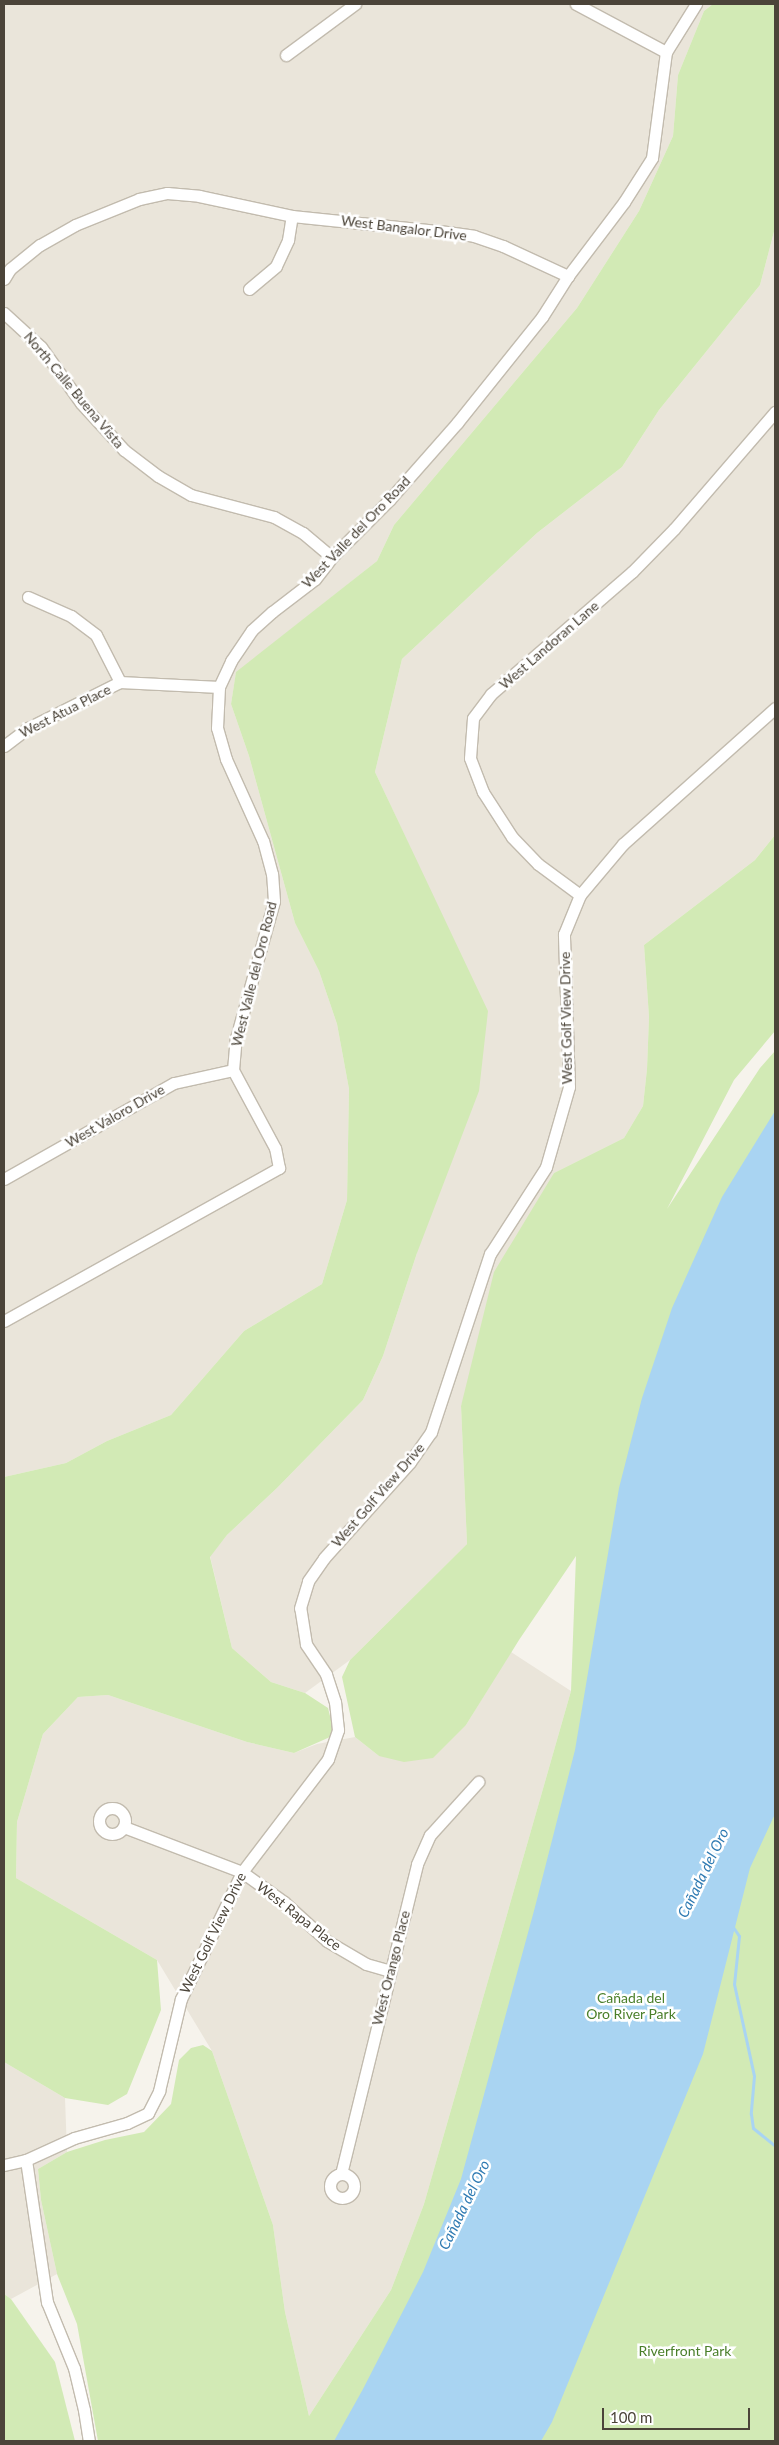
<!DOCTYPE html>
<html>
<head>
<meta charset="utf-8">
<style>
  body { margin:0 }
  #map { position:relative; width:779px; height:2445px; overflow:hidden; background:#f6f3ec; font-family:Lato,sans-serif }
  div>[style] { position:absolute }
  .residential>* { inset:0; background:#eae5da }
  .green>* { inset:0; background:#d2eab5 }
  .water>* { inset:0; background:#a9d4f2 }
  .stream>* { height:3px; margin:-1.5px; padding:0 1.5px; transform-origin:1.5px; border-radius:1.5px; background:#a9d4f2 }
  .roads { filter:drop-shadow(1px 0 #c2bbae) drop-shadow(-1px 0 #c2bbae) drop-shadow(0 1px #c2bbae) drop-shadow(0 -1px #c2bbae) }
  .minor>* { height:11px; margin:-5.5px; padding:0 5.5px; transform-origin:5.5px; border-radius:5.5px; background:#fff }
  .minor>.ring { margin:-5.5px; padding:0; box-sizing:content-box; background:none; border:11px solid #fff; border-radius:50% }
  span { translate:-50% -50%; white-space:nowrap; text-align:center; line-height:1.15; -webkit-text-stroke:5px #fff; paint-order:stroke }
  .street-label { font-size:14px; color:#4b4439 }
  .park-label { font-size:14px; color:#4a7f2a }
  .water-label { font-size:15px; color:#2e7ab2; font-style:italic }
  .frame { position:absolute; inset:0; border:5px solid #4b4439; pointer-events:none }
  .scale { position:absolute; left:602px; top:2408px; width:148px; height:22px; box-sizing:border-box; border:2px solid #4b4439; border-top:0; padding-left:6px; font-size:15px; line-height:18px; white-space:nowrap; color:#4b4439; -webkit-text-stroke:4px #fff; paint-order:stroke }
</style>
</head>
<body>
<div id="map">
  <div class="residential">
    <div style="clip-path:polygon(4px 4px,713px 4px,704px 11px,678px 75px,673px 136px,639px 211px,577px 308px,394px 525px,377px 561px,236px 673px,231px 704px,249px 756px,295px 923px,319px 971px,337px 1024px,349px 1089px,347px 1200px,322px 1284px,244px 1331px,171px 1415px,107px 1441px,66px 1463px,4px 1477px)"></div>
    <div style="clip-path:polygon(775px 228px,775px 835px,755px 860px,644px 945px,649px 1017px,647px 1069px,643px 1106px,624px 1138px,554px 1173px,461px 1406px,467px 1544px,350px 1660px,305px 1693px,271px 1682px,232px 1648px,210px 1556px,227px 1535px,277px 1488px,363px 1400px,383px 1356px,417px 1253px,411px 849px,375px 772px,402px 659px,537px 533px,622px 467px,659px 410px,760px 285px)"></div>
    <div style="clip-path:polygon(511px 1652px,571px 1691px,424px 2204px,391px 2290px,309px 2416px,285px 2312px,273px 2225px,212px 2051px,157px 1960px,16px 1878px,17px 1822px,43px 1734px,78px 1697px,108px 1695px,247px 1742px,294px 1753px,317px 1744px,355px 1737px,379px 1756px,466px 1725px)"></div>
    <div style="clip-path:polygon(4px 2062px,65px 2098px,67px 2152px,38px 2169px,41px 2200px,57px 2274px,11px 2299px,4px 2294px)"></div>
  </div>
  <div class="green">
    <div style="clip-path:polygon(713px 4px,775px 4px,775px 228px,760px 285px,659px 410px,622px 467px,537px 533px,402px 659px,375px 772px,488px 1011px,479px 1091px,417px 1253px,383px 1356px,363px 1400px,277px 1488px,227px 1535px,210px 1557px,232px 1648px,271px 1682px,305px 1693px,328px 1708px,333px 1728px,330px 1737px,294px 1753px,247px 1742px,108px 1695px,78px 1697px,43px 1734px,17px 1822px,16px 1878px,157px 1960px,161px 2010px,127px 2094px,108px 2105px,65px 2098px,4px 2062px,4px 1477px,66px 1463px,107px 1441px,171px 1415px,244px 1331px,322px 1284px,347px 1200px,349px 1089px,337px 1024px,319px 971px,295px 923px,249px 756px,231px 704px,236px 672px,377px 561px,394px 525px,577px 308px,639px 211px,673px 136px,678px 75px,704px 11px)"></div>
    <div style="clip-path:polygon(775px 835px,775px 1031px,734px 1080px,667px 1209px,760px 1068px,775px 1051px,775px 2441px,98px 2441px,77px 2324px,57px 2274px,41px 2200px,38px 2169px,67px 2152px,105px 2140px,144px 2132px,171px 2104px,179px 2060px,191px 2048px,203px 2045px,212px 2051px,273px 2225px,285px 2312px,309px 2416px,391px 2290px,424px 2204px,571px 1691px,576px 1556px,519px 1640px,466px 1725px,433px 1758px,404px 1762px,379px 1756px,355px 1737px,342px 1677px,350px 1660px,467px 1544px,461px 1406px,494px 1272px,554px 1173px,624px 1138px,643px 1106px,647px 1069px,649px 1017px,644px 945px,755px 860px)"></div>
    <div style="clip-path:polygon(4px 2294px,11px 2299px,55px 2362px,75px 2441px,4px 2441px)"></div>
  </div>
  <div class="water">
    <div style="clip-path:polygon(775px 1111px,775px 1814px,750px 1868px,703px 2054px,552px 2422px,541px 2441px,334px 2441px,363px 2389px,423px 2272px,461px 2179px,535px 1907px,575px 1750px,619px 1488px,642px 1398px,672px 1308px,722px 1197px)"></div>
  </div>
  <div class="stream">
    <div style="left:733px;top:1927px;width:11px;rotate:56deg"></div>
    <div style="left:739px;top:1936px;width:48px;rotate:95.9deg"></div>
    <div style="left:734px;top:1984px;width:94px;rotate:77.7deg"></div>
    <div style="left:754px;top:2076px;width:38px;rotate:95deg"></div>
    <div style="left:751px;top:2114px;width:14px;rotate:82deg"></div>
    <div style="left:753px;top:2128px;width:28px;rotate:39deg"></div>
  </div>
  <div class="roads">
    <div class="minor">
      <div style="left:576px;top:4px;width:102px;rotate:28.1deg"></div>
      <div style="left:286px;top:55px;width:86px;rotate:-36.5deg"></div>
      <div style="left:4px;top:279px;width:12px;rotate:-59deg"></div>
      <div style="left:10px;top:269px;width:38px;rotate:-39deg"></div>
      <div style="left:40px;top:245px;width:40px;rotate:-29.7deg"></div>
      <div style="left:75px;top:225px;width:69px;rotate:-22.1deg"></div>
      <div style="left:139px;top:199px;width:29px;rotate:-12deg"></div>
      <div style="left:167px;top:193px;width:32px;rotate:5deg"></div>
      <div style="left:199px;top:196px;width:95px;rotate:12.1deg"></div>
      <div style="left:292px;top:216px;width:156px;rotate:5.9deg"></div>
      <div style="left:447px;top:232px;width:27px;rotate:8deg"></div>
      <div style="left:474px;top:236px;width:31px;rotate:19deg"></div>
      <div style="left:503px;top:246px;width:72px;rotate:24.8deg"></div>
      <div style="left:249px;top:289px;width:35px;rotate:-40deg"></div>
      <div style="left:276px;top:266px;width:29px;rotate:-65deg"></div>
      <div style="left:288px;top:240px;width:24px;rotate:-81deg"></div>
      <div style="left:4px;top:313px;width:50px;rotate:42.6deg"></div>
      <div style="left:41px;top:347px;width:69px;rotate:54.5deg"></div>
      <div style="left:81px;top:403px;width:64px;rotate:47.5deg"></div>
      <div style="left:124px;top:450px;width:43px;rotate:37.4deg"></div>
      <div style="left:158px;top:476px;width:38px;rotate:30deg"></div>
      <div style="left:191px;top:495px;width:86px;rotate:14.8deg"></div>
      <div style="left:274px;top:517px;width:33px;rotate:29deg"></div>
      <div style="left:303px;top:533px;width:38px;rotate:40deg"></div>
      <div style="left:28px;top:597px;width:47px;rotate:23.8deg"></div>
      <div style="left:71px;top:616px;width:31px;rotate:37deg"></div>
      <div style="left:96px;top:635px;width:53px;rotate:62.9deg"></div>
      <div style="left:4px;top:746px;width:30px;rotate:-37deg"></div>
      <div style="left:28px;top:728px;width:103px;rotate:-26.6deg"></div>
      <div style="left:120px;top:682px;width:99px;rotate:2.9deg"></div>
      <div style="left:580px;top:895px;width:52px;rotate:-143.6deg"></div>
      <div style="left:538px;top:864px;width:37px;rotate:-134deg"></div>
      <div style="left:512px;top:837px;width:54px;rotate:-122.8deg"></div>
      <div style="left:483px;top:792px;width:36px;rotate:-111deg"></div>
      <div style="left:470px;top:758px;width:40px;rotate:-85.7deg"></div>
      <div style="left:473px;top:718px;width:30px;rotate:-53deg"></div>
      <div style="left:491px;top:694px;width:186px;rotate:-40.9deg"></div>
      <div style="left:632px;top:572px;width:60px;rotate:-45.7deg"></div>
      <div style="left:674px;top:529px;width:155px;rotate:-49.2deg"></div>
      <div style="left:4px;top:1179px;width:195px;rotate:-29.5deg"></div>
      <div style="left:174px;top:1083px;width:60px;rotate:-12.4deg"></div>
      <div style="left:4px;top:1321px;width:315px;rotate:-29.1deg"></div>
      <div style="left:279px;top:1168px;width:20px;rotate:-101deg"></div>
      <div style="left:275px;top:1148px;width:89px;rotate:-118.3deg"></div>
      <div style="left:233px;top:1070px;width:32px;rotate:-85deg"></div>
      <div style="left:236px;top:1038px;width:142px;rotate:-74.5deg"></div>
      <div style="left:274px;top:901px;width:27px;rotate:-94deg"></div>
      <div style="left:272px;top:874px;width:34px;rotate:-105deg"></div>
      <div style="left:263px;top:841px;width:90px;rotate:-114.3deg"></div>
      <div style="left:226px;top:759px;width:32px;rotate:-106deg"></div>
      <div style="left:217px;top:728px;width:41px;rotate:-87.2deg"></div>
      <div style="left:219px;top:687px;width:29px;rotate:-65deg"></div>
      <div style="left:231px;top:661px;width:37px;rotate:-56deg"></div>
      <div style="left:252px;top:630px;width:27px;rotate:-42deg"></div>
      <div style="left:272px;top:612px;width:54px;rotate:-37.5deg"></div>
      <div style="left:315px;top:579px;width:28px;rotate:-52deg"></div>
      <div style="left:332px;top:557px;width:82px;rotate:-45deg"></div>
      <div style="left:390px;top:499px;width:101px;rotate:-48.6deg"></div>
      <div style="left:457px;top:423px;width:136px;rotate:-51.3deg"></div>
      <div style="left:542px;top:317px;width:49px;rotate:-57.6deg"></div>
      <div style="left:568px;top:276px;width:93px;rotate:-52.9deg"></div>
      <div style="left:624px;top:202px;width:52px;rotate:-57.5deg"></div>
      <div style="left:652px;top:158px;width:107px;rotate:-82.5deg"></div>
      <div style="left:666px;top:52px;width:57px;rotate:-58deg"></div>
      <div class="ring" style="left:99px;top:1808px;width:15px;height:15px"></div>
      <div style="left:124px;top:1827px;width:126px;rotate:20.9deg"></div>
      <div style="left:242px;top:1872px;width:52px;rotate:35.5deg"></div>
      <div style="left:284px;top:1902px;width:58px;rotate:42.2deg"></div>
      <div style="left:327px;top:1941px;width:45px;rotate:30.5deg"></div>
      <div style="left:366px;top:1964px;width:25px;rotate:16deg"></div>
      <div style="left:26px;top:2160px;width:144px;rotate:81.6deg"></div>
      <div style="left:47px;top:2302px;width:71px;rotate:67.8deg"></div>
      <div style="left:74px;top:2368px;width:43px;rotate:76.6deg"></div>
      <div style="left:84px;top:2410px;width:31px;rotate:81deg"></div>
      <div style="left:4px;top:2165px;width:23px;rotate:-13deg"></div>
      <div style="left:26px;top:2160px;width:53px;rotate:-24.6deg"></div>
      <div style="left:74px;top:2138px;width:55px;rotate:-15.8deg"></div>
      <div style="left:127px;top:2123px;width:23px;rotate:-25deg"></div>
      <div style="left:148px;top:2113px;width:25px;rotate:-63deg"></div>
      <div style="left:159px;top:2091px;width:95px;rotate:-76.6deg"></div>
      <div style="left:181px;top:1999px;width:141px;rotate:-64.3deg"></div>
      <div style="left:242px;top:1872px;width:142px;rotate:-52.7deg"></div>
      <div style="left:328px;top:1759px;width:31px;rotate:-71deg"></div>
      <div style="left:338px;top:1730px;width:28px;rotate:-96deg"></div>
      <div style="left:335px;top:1702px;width:29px;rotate:-108deg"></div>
      <div style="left:326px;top:1674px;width:36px;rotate:-124deg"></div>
      <div style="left:306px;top:1644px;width:36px;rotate:-99deg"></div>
      <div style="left:300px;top:1608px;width:28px;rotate:-73deg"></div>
      <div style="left:308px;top:1581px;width:28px;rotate:-55deg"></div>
      <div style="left:324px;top:1558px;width:129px;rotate:-48.1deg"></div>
      <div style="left:410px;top:1462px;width:37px;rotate:-55deg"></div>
      <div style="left:431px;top:1432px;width:188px;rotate:-71.7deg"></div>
      <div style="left:490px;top:1254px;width:103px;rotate:-57.2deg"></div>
      <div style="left:546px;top:1167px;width:83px;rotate:-74deg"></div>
      <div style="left:569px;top:1087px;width:153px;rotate:-91.9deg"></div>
      <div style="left:564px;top:934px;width:42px;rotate:-67.7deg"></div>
      <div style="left:580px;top:895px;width:67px;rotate:-49.9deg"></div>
      <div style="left:623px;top:844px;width:204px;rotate:-41.8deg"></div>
      <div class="ring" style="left:330px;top:2174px;width:13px;height:13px"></div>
      <div style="left:341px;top:2174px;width:319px;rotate:-76.2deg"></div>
      <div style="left:417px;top:1864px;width:32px;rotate:-66deg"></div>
      <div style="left:430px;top:1835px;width:72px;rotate:-47.8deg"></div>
    </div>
  </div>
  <div class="street-label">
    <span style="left:404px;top:228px;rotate:7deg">West Bangalor Drive</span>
    <span style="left:74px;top:390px;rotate:50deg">North Calle Buena Vista</span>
    <span style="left:356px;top:532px;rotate:-46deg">West Valle del Oro Road</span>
    <span style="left:549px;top:645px;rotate:-41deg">West Landoran Lane</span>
    <span style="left:65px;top:711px;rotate:-27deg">West Atua Place</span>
    <span style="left:254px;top:974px;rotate:-76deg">West Valle del Oro Road</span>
    <span style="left:566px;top:1018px;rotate:-91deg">West Golf View Drive</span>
    <span style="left:115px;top:1116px;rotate:-30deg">West Valoro Drive</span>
    <span style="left:378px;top:1495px;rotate:-49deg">West Golf View Drive</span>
    <span style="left:299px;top:1916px;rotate:38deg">West Rapa Place</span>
    <span style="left:213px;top:1933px;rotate:-64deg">West Golf View Drive</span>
    <span style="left:391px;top:1968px;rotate:-76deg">West Orango Place</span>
  </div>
  <div class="park-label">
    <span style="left:631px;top:2006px">Cañada del<br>Oro River Park</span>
    <span style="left:685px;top:2351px">Riverfront Park</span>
  </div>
  <div class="water-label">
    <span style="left:703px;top:1873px;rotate:-64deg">Cañada del Oro</span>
    <span style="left:464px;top:2205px;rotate:-64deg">Cañada del Oro</span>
  </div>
  <div class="frame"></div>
  <div class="scale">100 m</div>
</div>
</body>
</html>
